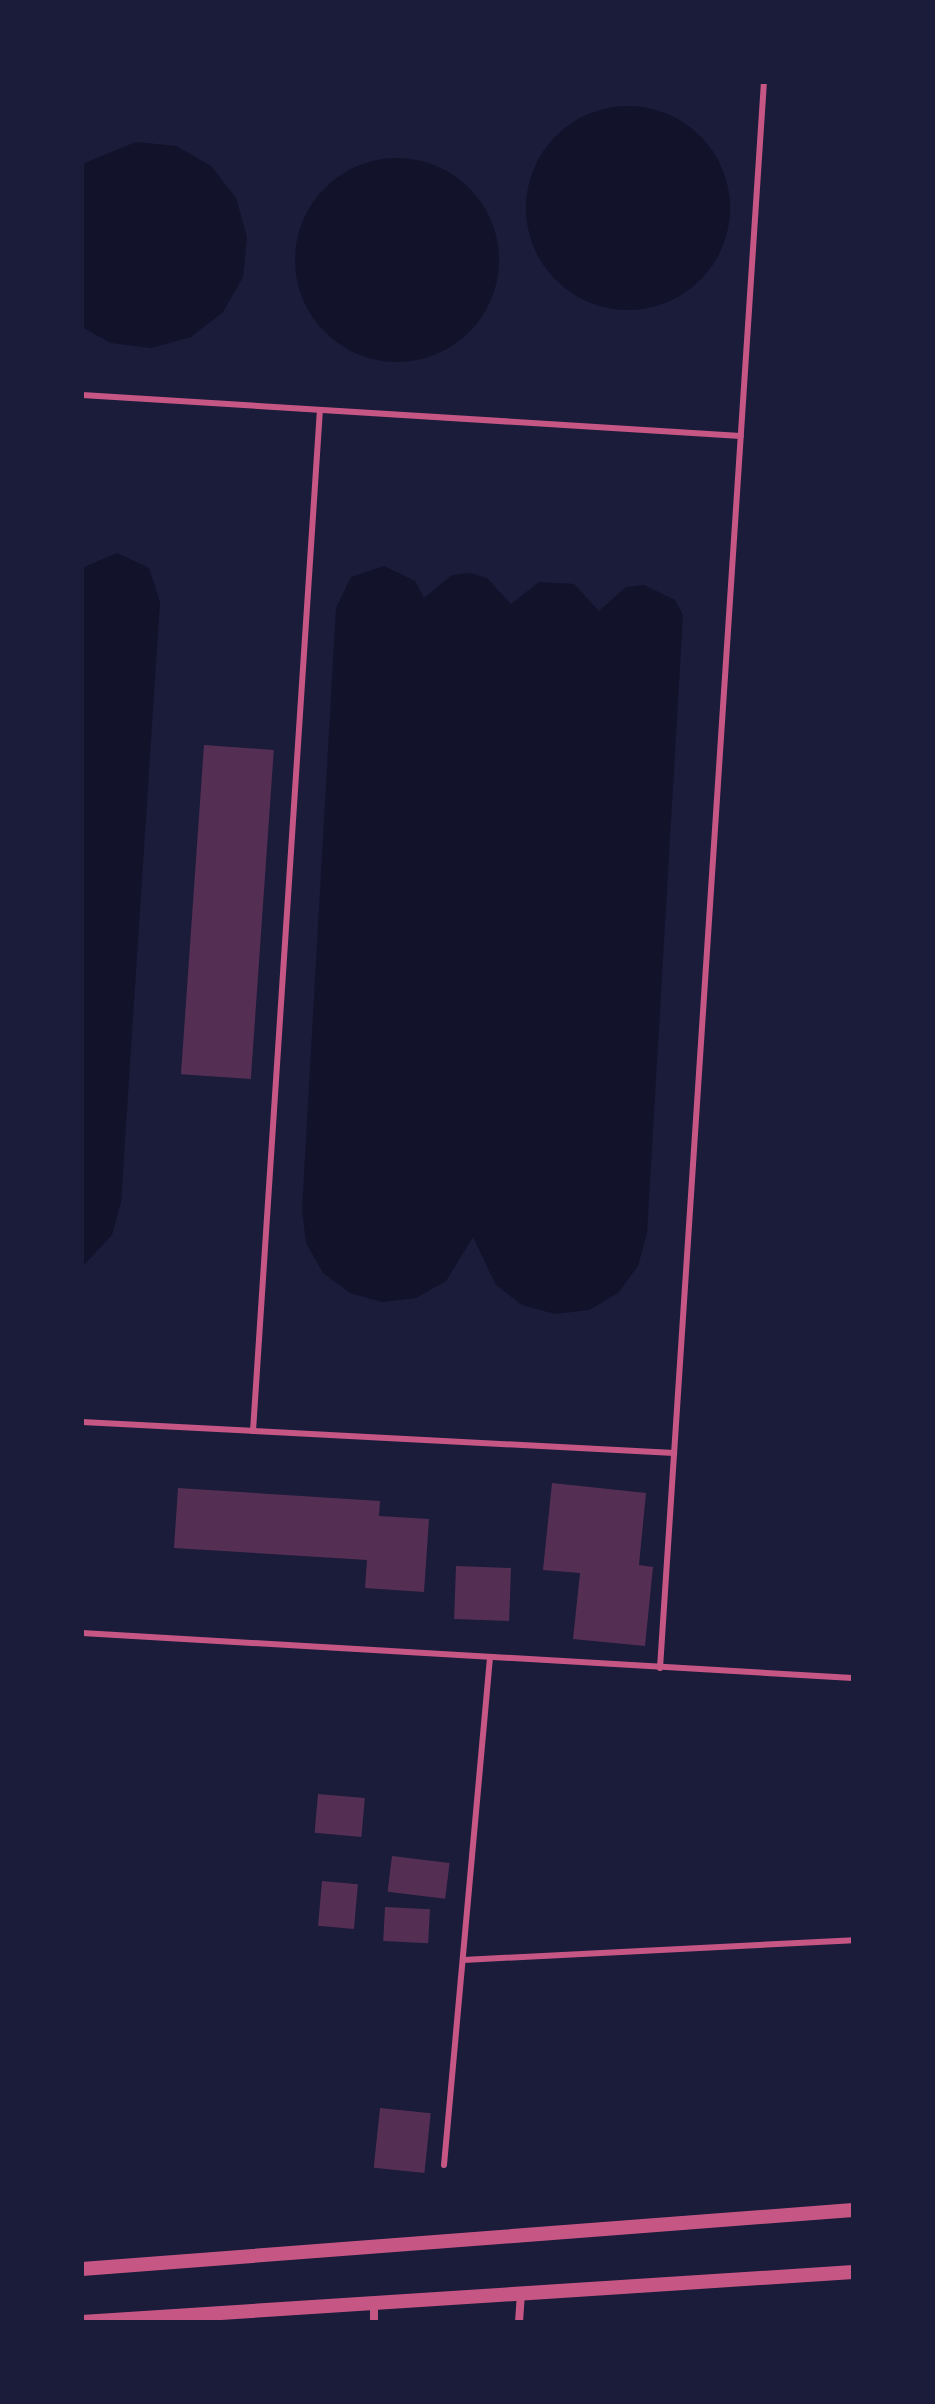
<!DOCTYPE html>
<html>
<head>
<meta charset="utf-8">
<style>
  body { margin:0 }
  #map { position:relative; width:935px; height:2404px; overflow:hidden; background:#1b1b3a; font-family:Rubik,sans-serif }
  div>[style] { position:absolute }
  .water>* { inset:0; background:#12122b }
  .round { border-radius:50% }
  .building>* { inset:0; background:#542f53; transform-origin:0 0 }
  .service>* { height:6px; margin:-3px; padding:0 3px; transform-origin:3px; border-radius:3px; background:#c65784 }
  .minor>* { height:8px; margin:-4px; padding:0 4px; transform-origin:4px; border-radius:4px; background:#c65784 }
  .tertiary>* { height:14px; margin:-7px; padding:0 7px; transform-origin:7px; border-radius:7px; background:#c65784 }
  span { translate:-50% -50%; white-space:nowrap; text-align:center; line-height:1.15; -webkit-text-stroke:6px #1b1b3a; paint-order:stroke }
  .frame { position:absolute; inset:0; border:84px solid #1b1b3a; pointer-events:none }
</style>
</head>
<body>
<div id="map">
  <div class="water">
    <div class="round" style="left:526px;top:106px;width:204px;height:204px"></div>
    <div style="clip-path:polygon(136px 142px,176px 146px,211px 166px,236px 198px,247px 237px,243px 277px,223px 312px,191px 337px,151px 348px,111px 343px,82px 327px,82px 164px)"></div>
    <div class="round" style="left:295px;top:158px;width:204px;height:204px"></div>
    <div style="clip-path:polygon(117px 553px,149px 568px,160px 602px,121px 1202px,112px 1235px,82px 1267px,82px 568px)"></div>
    <div style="clip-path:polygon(384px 566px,415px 581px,424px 598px,452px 575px,470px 573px,487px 578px,511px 604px,539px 582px,574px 584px,599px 611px,626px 587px,644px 585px,675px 600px,683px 615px,647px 1233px,638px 1266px,618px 1293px,589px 1310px,555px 1314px,522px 1305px,496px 1285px,473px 1237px,446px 1281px,416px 1298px,382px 1302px,350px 1293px,323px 1273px,306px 1243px,302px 1210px,336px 608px,351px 577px)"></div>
  </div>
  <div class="building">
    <div style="left:204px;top:745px;width:70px;height:330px;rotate:4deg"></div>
    <div style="clip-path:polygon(552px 1483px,646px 1493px,639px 1565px,653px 1567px,645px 1646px,573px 1639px,580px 1573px,543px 1570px)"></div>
    <div style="clip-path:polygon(178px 1488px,380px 1501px,379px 1516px,429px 1519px,424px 1592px,365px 1588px,367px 1560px,174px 1548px)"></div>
    <div style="left:456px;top:1566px;width:55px;height:53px;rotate:2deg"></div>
    <div style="left:318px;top:1794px;width:47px;height:39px;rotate:5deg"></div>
    <div style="left:392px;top:1856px;width:58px;height:36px;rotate:7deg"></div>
    <div style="left:322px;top:1881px;width:36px;height:45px;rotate:5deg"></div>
    <div style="left:385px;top:1907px;width:45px;height:34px;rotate:3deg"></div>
    <div style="left:380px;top:2108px;width:51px;height:60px;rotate:6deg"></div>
  </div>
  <div class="service">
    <div style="left:82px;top:395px;width:660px;rotate:3.56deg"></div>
    <div style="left:82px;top:1422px;width:593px;rotate:3deg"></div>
    <div style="left:253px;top:1431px;width:1023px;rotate:-86.25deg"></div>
    <div style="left:82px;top:1633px;width:772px;rotate:3.34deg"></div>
    <div style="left:660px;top:1668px;width:1589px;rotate:-86.25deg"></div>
    <div style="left:463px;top:1960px;width:391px;rotate:-2.9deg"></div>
    <div style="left:444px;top:2165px;width:509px;rotate:-84.82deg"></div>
  </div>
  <div class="minor">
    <div style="left:374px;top:2322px;width:19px;rotate:-90deg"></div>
    <div style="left:519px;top:2322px;width:28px;rotate:-86deg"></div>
  </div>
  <div class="tertiary">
    <div style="left:82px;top:2269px;width:773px;rotate:-4.38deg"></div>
    <div style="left:82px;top:2322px;width:773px;rotate:-3.71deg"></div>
  </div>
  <div class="frame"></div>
</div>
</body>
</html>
